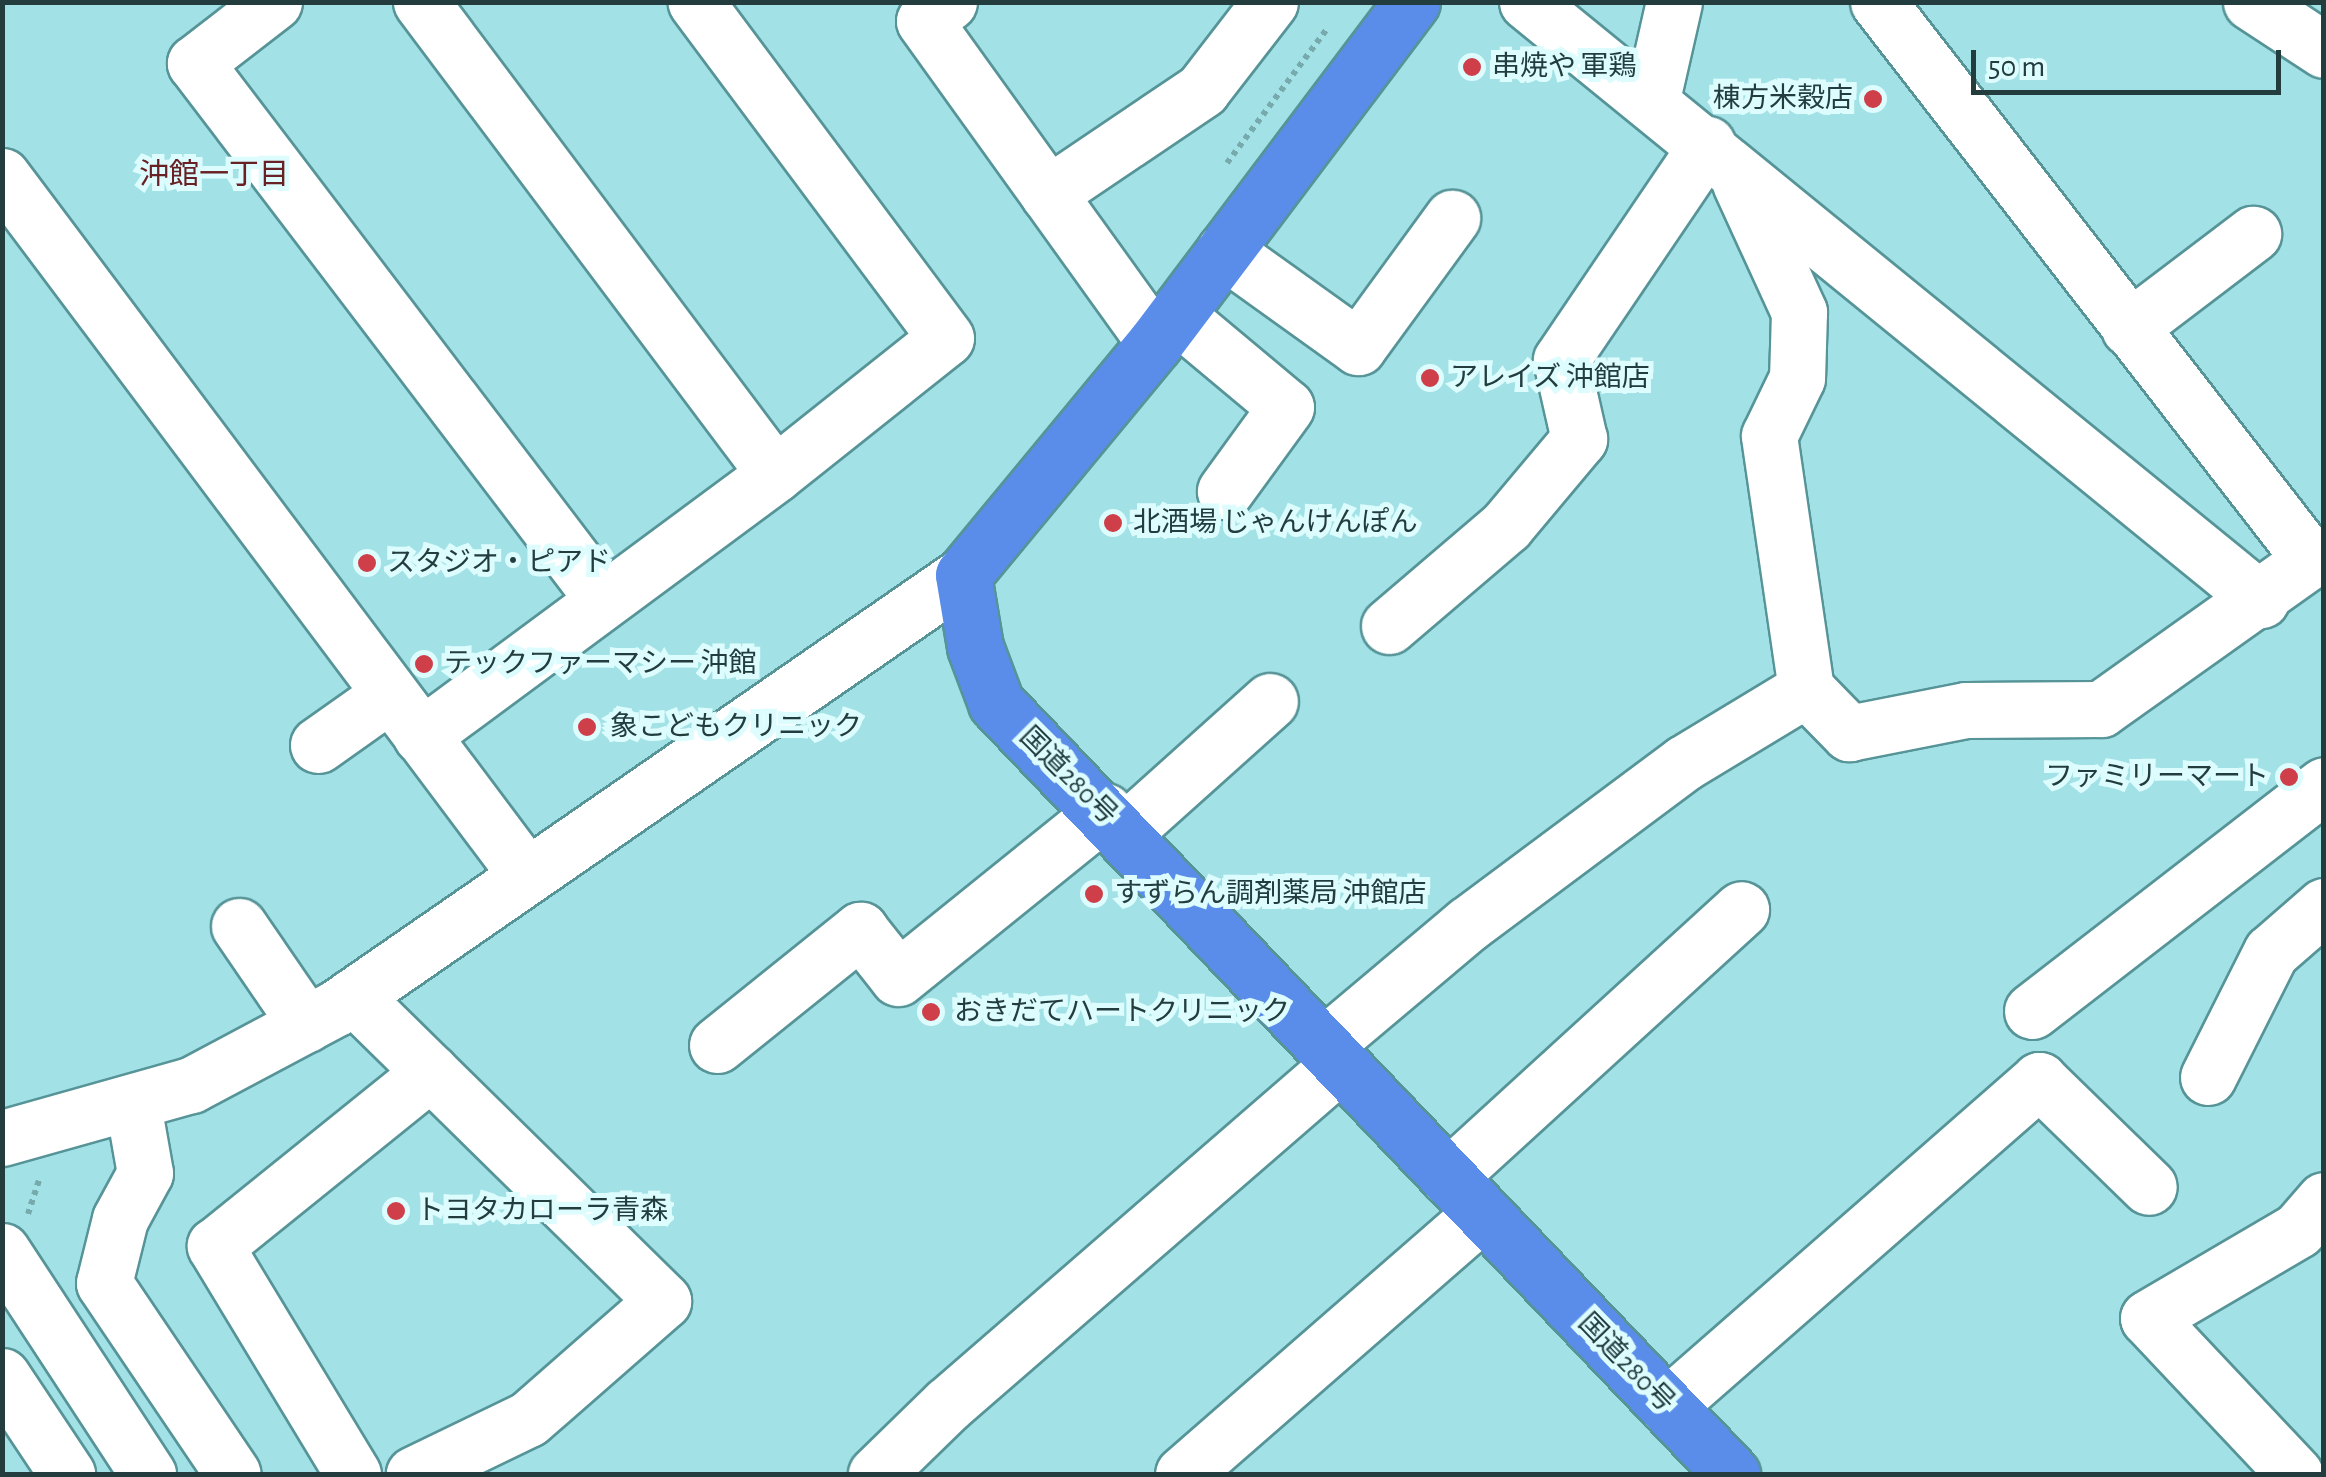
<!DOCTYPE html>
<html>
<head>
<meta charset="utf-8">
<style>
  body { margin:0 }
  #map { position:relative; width:2326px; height:1477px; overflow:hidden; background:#a2e2e6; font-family:"Alegreya Sans","Noto Sans JP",sans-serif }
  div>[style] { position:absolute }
  .path>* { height:6px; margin-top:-3px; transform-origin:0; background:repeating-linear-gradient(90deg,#77aaad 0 5px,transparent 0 10px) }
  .roads { filter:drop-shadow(2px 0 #569498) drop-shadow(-2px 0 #569498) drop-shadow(0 2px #569498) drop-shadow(0 -2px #569498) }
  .minor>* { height:55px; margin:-27.5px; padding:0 27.5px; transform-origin:27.5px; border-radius:27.5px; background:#fff }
  .highway>* { height:55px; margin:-27.5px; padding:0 27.5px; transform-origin:27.5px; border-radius:27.5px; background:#598de9 }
  .dots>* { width:28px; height:28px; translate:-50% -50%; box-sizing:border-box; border:5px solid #ddfcfe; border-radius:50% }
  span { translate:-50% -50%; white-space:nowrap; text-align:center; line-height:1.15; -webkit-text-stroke:10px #ddfcfe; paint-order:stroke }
  .poi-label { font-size:28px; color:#233d3f }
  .left { translate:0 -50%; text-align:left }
  .right { translate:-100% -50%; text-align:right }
  .street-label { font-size:28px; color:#233d3f }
  .neighbourhood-label { font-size:30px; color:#682225 }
  .frame { position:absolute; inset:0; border:5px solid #233d3f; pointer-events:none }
  .scale { position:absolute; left:1971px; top:50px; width:310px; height:45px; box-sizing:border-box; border:5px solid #233d3f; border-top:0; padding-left:12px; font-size:30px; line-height:35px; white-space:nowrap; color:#233d3f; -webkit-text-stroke:8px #ddfcfe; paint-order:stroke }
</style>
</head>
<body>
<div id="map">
  <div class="path">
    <div style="left:1227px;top:163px;width:167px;rotate:-53.3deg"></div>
    <div style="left:28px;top:1214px;width:36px;rotate:-72deg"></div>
  </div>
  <div class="roads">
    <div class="minor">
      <div style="left:274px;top:2px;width:100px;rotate:142.3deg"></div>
      <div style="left:195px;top:63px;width:674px;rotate:52.72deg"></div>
      <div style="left:421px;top:2px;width:590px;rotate:53.13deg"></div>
      <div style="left:949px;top:2px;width:31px;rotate:143deg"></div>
      <div style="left:924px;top:21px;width:396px;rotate:54.3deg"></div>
      <div style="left:1527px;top:2px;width:947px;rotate:39.17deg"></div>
      <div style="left:2251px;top:2px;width:87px;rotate:33.3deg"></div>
      <div style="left:1652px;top:99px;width:99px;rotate:-77.2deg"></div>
      <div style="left:2px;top:176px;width:871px;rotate:53.12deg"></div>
      <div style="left:1740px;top:183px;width:142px;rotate:65.4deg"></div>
      <div style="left:1799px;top:312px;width:66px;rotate:91.7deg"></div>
      <div style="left:1797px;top:378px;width:64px;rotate:115.8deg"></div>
      <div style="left:1769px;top:436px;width:256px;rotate:81.7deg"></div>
      <div style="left:1048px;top:194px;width:186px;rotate:-34deg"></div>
      <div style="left:1202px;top:90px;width:111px;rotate:-52.3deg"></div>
      <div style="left:1224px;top:251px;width:165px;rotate:35.6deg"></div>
      <div style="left:1358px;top:347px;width:160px;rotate:-53.9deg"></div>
      <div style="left:1176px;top:315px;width:143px;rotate:39.9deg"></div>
      <div style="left:1286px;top:407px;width:104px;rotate:126deg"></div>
      <div style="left:2129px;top:328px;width:156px;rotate:-37.2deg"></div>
      <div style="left:1389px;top:626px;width:154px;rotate:-40.5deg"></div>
      <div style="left:1506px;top:526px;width:114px;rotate:-50deg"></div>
      <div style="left:1579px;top:439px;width:81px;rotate:-102.8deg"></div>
      <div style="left:1561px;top:360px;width:261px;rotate:-55.9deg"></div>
      <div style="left:421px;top:736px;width:440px;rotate:-36.5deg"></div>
      <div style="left:775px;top:474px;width:218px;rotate:-38.5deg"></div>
      <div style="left:946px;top:338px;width:419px;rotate:-126.7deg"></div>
      <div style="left:318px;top:745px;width:88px;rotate:-35.3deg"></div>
      <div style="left:1124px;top:832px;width:196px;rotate:-41.9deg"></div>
      <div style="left:239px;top:926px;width:119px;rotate:55.6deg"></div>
      <div style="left:353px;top:996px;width:435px;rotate:44.5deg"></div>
      <div style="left:663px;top:1301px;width:179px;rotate:138.8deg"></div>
      <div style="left:528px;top:1419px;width:127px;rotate:154.2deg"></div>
      <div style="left:2032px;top:1011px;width:369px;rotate:-37.7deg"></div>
      <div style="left:717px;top:1045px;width:184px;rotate:-38.8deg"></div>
      <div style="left:860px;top:930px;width:61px;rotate:51.6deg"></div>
      <div style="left:898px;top:978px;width:266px;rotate:-38.9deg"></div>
      <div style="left:1323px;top:1046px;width:189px;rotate:-40.1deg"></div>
      <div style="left:1468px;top:924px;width:269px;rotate:-36.7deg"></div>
      <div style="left:1684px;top:763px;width:143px;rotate:-31.2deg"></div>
      <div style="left:1806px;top:689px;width:62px;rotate:45.7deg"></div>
      <div style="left:1849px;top:733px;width:119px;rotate:-11.1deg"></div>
      <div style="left:1966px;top:710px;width:135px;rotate:-0.4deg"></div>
      <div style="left:2101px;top:709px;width:257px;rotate:-35.4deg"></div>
      <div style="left:2311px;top:560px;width:706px;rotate:-127.81deg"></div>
      <div style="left:2208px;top:1077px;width:140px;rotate:-63.3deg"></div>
      <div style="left:2271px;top:952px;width:70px;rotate:-41deg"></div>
      <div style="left:133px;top:1105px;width:69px;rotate:80deg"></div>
      <div style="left:145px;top:1173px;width:52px;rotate:118.5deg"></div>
      <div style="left:120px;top:1219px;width:66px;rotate:104deg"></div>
      <div style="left:104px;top:1283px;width:230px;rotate:56deg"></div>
      <div style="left:2px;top:1138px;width:196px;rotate:-15.7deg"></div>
      <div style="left:191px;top:1085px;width:164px;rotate:-28deg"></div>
      <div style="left:336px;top:1008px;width:762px;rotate:-34.63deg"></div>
      <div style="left:1448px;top:1177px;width:397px;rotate:-42.4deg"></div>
      <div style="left:2px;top:1251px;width:267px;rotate:56.8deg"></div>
      <div style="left:2px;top:1376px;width:118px;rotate:56.4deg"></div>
      <div style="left:1667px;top:1406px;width:495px;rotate:-41.2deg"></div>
      <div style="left:2039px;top:1080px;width:153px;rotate:44.2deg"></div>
      <div style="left:353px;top:1474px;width:267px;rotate:-121.2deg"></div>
      <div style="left:215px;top:1246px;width:277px;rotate:-38.9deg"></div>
      <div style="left:876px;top:1474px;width:99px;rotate:-44.2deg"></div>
      <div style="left:947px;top:1405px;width:520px;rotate:-40.95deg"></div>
      <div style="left:1183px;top:1474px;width:397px;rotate:-41.1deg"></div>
      <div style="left:2295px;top:1474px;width:214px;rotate:-133.3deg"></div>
      <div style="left:2148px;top:1318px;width:174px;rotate:-30.4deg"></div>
      <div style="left:2298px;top:1230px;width:40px;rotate:-49deg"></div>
    </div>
    <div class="highway">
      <div style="left:1412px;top:2px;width:427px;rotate:127deg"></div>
      <div style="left:1155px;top:343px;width:301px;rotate:129.6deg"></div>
      <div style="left:963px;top:575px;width:73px;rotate:80.5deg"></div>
      <div style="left:975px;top:647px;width:60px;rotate:69.4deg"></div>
      <div style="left:996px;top:703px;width:1066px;rotate:46.33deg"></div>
    </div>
  </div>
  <div class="dots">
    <div style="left:1472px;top:67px;background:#cf3f49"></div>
    <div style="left:1873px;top:99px;background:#cf3f49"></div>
    <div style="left:1430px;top:378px;background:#cf3f49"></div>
    <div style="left:1113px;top:523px;background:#cf3f49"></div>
    <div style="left:367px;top:563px;background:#cf3f49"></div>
    <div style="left:424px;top:664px;background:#cf3f49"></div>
    <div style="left:587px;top:727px;background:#cf3f49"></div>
    <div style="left:2289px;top:777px;background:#cf3f49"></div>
    <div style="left:1094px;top:894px;background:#cf3f49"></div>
    <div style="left:931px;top:1012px;background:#cf3f49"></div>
    <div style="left:396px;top:1211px;background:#cf3f49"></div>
  </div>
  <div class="poi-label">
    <span class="left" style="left:1492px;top:67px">串焼や 軍鶏</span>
    <span class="right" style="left:1853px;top:99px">棟方米穀店</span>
    <span class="left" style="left:1450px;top:378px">アレイズ 沖館店</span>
    <span class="left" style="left:1133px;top:523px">北酒場 じゃんけんぽん</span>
    <span class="left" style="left:387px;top:563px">スタジオ・ピアド</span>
    <span class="left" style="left:444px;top:664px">テックファーマシー 沖館</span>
    <span class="left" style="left:610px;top:727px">象こどもクリニック</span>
    <span class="right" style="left:2269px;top:777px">ファミリーマート</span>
    <span class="left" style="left:1114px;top:894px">すずらん調剤薬局 沖館店</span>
    <span class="left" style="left:954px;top:1012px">おきだてハートクリニック</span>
    <span class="left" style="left:416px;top:1211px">トヨタカローラ青森</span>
  </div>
  <div class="street-label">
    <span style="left:1068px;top:776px;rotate:45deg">国道280号</span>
    <span style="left:1626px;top:1363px;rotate:46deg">国道280号</span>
  </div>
  <div class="neighbourhood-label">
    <span style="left:214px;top:175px">沖館一丁目</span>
  </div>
  <div class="frame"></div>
  <div class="scale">50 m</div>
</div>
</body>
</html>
